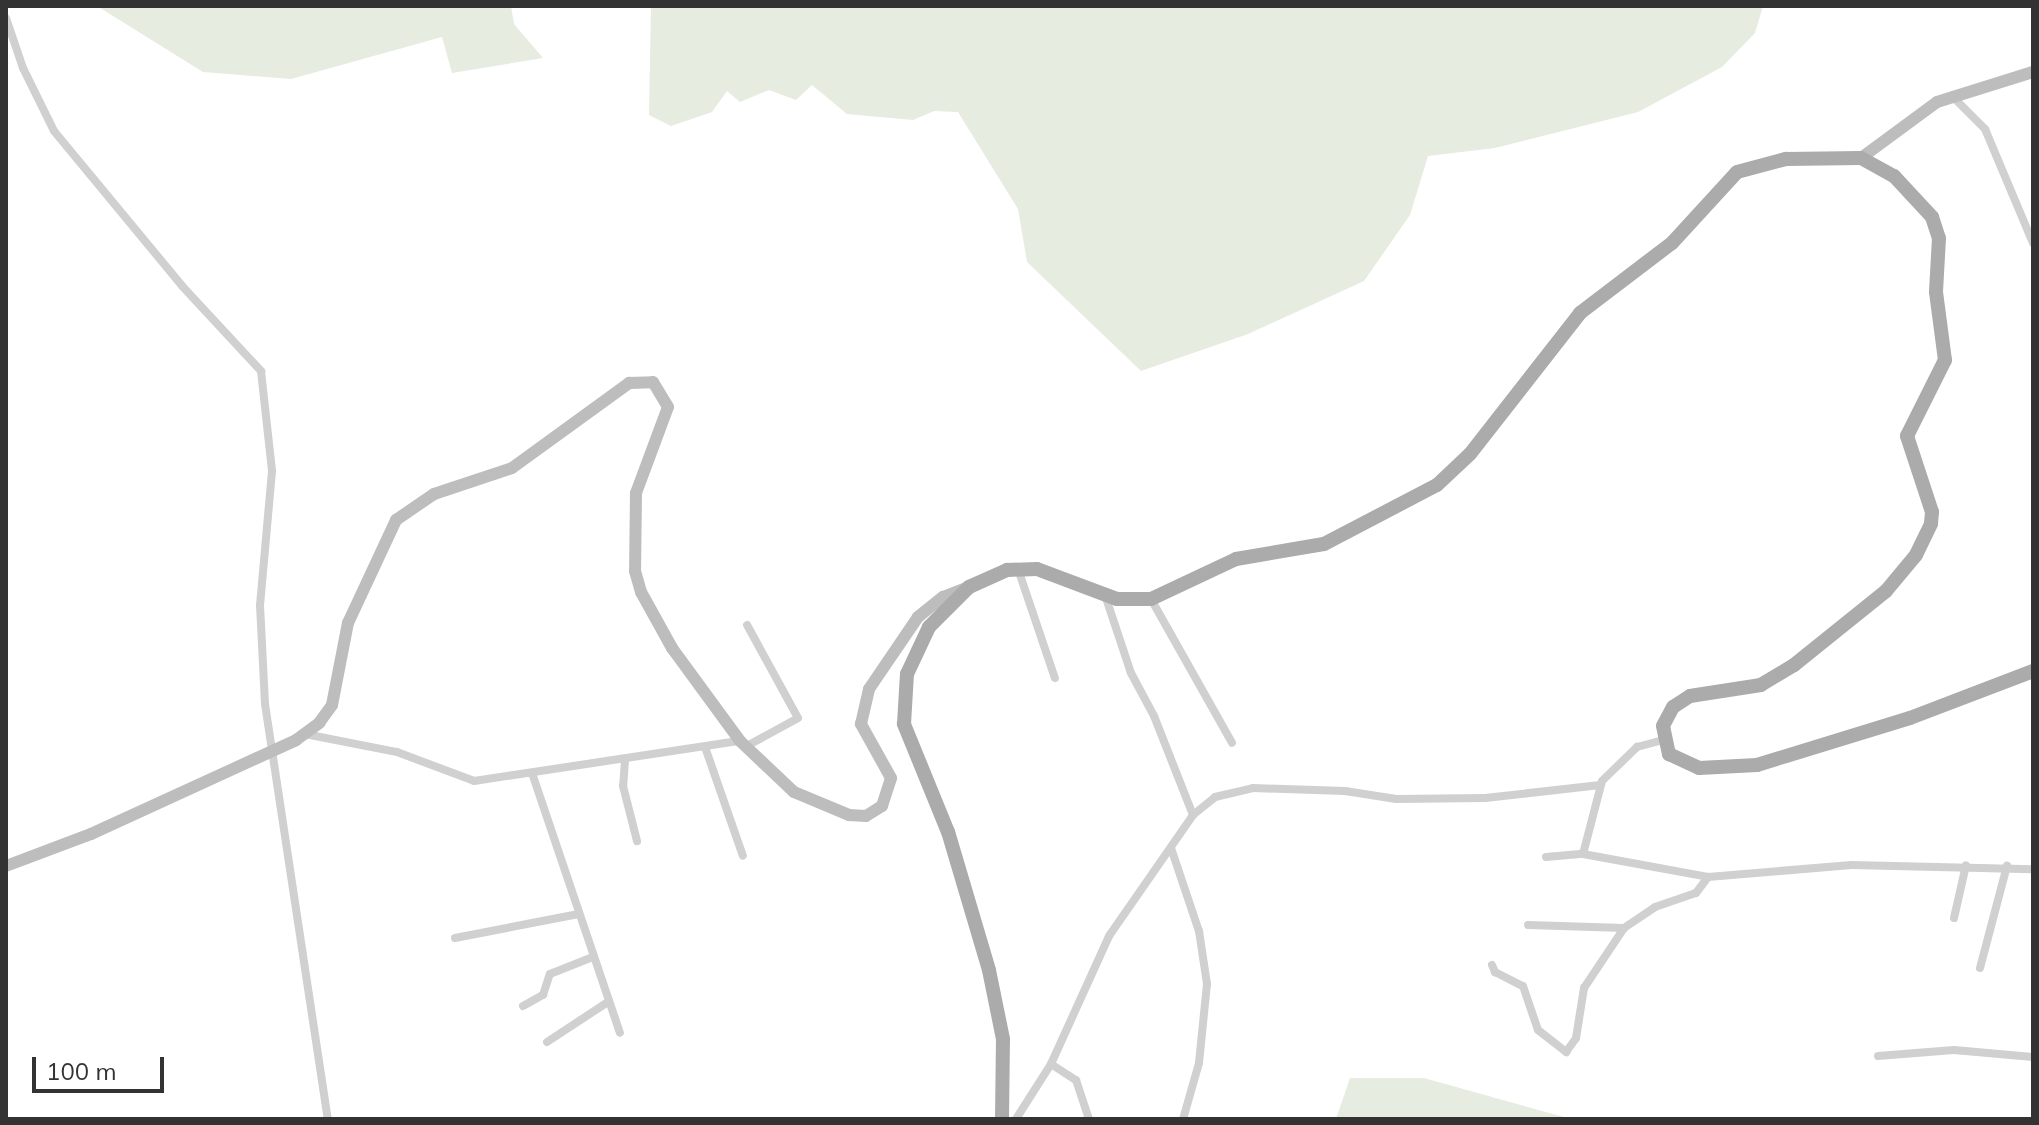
<!DOCTYPE html>
<html>
<head>
<meta charset="utf-8">
<style>
  body { margin:0 }
  #map { position:relative; width:2039px; height:1125px; overflow:hidden; background:#fff; font-family:Mulish,sans-serif }
  div>[style] { position:absolute }
  .green>* { inset:0; background:#e6ecdf }
  .street>* { height:8px; margin:-4px; padding:0 4px; transform-origin:4px; border-radius:4px; background:#d0d0d0 }
  .secondary>* { height:12px; margin:-6px; padding:0 6px; transform-origin:6px; border-radius:6px; background:#bdbdbd }
  .primary>* { height:14px; margin:-7px; padding:0 7px; transform-origin:7px; border-radius:7px; background:#ababab }
  span { translate:-50% -50%; white-space:nowrap; text-align:center; line-height:1.15; -webkit-text-stroke:8px #fff; paint-order:stroke }
  .frame { position:absolute; inset:0; border:8px solid #333; pointer-events:none }
  .scale { position:absolute; left:32px; top:1057px; width:132px; height:36px; box-sizing:border-box; border:4px solid #333; border-top:0; padding-left:10px; font-size:24px; line-height:28px; white-space:nowrap; color:#333; -webkit-text-stroke:6px #fff; paint-order:stroke }
</style>
</head>
<body>
<div id="map">
  <div class="green">
    <div style="clip-path:polygon(97px 6px,511px 6px,514px 24px,543px 58px,452px 73px,442px 37px,291px 79px,203px 72px)"></div>
    <div style="clip-path:polygon(651px 6px,1763px 6px,1755px 33px,1722px 67px,1638px 112px,1495px 148px,1428px 156px,1410px 215px,1364px 281px,1248px 334px,1141px 371px,1027px 262px,1018px 209px,958px 112px,934px 111px,913px 120px,847px 114px,812px 85px,796px 100px,769px 90px,740px 102px,727px 91px,712px 112px,671px 126px,649px 115px)"></div>
    <div style="clip-path:polygon(1350px 1078px,1424px 1078px,1571px 1119px,1336px 1119px)"></div>
  </div>
  <div class="street">
    <div style="left:6px;top:18px;width:53px;rotate:71.2deg"></div>
    <div style="left:23px;top:68px;width:70px;rotate:63.8deg"></div>
    <div style="left:54px;top:131px;width:202px;rotate:50.4deg"></div>
    <div style="left:183px;top:287px;width:115px;rotate:47.1deg"></div>
    <div style="left:261px;top:371px;width:101px;rotate:83.7deg"></div>
    <div style="left:272px;top:471px;width:135px;rotate:95.1deg"></div>
    <div style="left:260px;top:605px;width:99px;rotate:87.1deg"></div>
    <div style="left:265px;top:704px;width:420px;rotate:81.4deg"></div>
    <div style="left:1952px;top:96px;width:47px;rotate:45deg"></div>
    <div style="left:1985px;top:129px;width:124px;rotate:67.2deg"></div>
    <div style="left:1018px;top:569px;width:115px;rotate:71.3deg"></div>
    <div style="left:1105px;top:595px;width:82px;rotate:71.6deg"></div>
    <div style="left:1131px;top:673px;width:49px;rotate:61.9deg"></div>
    <div style="left:1154px;top:716px;width:106px;rotate:68.5deg"></div>
    <div style="left:1151px;top:599px;width:165px;rotate:60.6deg"></div>
    <div style="left:305px;top:734px;width:94px;rotate:11.1deg"></div>
    <div style="left:397px;top:752px;width:82px;rotate:20.6deg"></div>
    <div style="left:474px;top:781px;width:269px;rotate:-8.6deg"></div>
    <div style="left:705px;top:747px;width:115px;rotate:70.8deg"></div>
    <div style="left:745px;top:747px;width:60px;rotate:-28.7deg"></div>
    <div style="left:798px;top:718px;width:106px;rotate:-118.7deg"></div>
    <div style="left:625px;top:760px;width:26px;rotate:94deg"></div>
    <div style="left:623px;top:786px;width:57px;rotate:75.7deg"></div>
    <div style="left:533px;top:776px;width:271px;rotate:71.3deg"></div>
    <div style="left:1171px;top:848px;width:88px;rotate:71.4deg"></div>
    <div style="left:1199px;top:931px;width:54px;rotate:81.4deg"></div>
    <div style="left:1207px;top:984px;width:79px;rotate:95.8deg"></div>
    <div style="left:1199px;top:1063px;width:58px;rotate:105.9deg"></div>
    <div style="left:1583px;top:854px;width:75px;rotate:-75.4deg"></div>
    <div style="left:1602px;top:781px;width:49px;rotate:-44.2deg"></div>
    <div style="left:1637px;top:747px;width:28px;rotate:-15deg"></div>
    <div style="left:1546px;top:857px;width:37px;rotate:-5deg"></div>
    <div style="left:1583px;top:854px;width:127px;rotate:10.4deg"></div>
    <div style="left:1708px;top:877px;width:144px;rotate:-4.8deg"></div>
    <div style="left:1851px;top:865px;width:182px;rotate:1.3deg"></div>
    <div style="left:1954px;top:918px;width:54px;rotate:-77.2deg"></div>
    <div style="left:1528px;top:925px;width:96px;rotate:1.8deg"></div>
    <div style="left:1624px;top:928px;width:37px;rotate:-34deg"></div>
    <div style="left:1655px;top:907px;width:43px;rotate:-18.9deg"></div>
    <div style="left:1696px;top:893px;width:20px;rotate:-53deg"></div>
    <div style="left:455px;top:938px;width:126px;rotate:-11deg"></div>
    <div style="left:1492px;top:965px;width:8px;rotate:67deg"></div>
    <div style="left:1495px;top:972px;width:31px;rotate:27deg"></div>
    <div style="left:1523px;top:986px;width:46px;rotate:71.2deg"></div>
    <div style="left:1538px;top:1030px;width:36px;rotate:38deg"></div>
    <div style="left:1566px;top:1052px;width:17px;rotate:-54deg"></div>
    <div style="left:1576px;top:1038px;width:51px;rotate:-80.9deg"></div>
    <div style="left:1584px;top:988px;width:72px;rotate:-56.3deg"></div>
    <div style="left:1980px;top:968px;width:106px;rotate:-75.2deg"></div>
    <div style="left:523px;top:1006px;width:23px;rotate:-29deg"></div>
    <div style="left:543px;top:995px;width:22px;rotate:-72deg"></div>
    <div style="left:550px;top:974px;width:46px;rotate:-21.6deg"></div>
    <div style="left:547px;top:1042px;width:73px;rotate:-33.3deg"></div>
    <div style="left:1878px;top:1056px;width:76px;rotate:-4.5deg"></div>
    <div style="left:1954px;top:1050px;width:79px;rotate:5.1deg"></div>
    <div style="left:1051px;top:1064px;width:30px;rotate:33deg"></div>
    <div style="left:1076px;top:1080px;width:41px;rotate:71.6deg"></div>
    <div style="left:1016px;top:1119px;width:65px;rotate:-57.5deg"></div>
    <div style="left:1051px;top:1064px;width:141px;rotate:-65.6deg"></div>
    <div style="left:1109px;top:936px;width:147px;rotate:-55.2deg"></div>
    <div style="left:1193px;top:815px;width:28px;rotate:-39deg"></div>
    <div style="left:1215px;top:797px;width:39px;rotate:-13deg"></div>
    <div style="left:1253px;top:788px;width:92px;rotate:1.9deg"></div>
    <div style="left:1345px;top:791px;width:52px;rotate:8.9deg"></div>
    <div style="left:1396px;top:799px;width:89px;rotate:-0.6deg"></div>
    <div style="left:1485px;top:798px;width:116px;rotate:-6.4deg"></div>
  </div>
  <div class="secondary">
    <div style="left:1861px;top:158px;width:94px;rotate:-36.4deg"></div>
    <div style="left:1937px;top:102px;width:101px;rotate:-17.4deg"></div>
    <div style="left:6px;top:866px;width:91px;rotate:-20.6deg"></div>
    <div style="left:91px;top:834px;width:226px;rotate:-24.6deg"></div>
    <div style="left:296px;top:740px;width:29px;rotate:-36deg"></div>
    <div style="left:319px;top:723px;width:22px;rotate:-54deg"></div>
    <div style="left:332px;top:705px;width:84px;rotate:-79deg"></div>
    <div style="left:348px;top:623px;width:114px;rotate:-65deg"></div>
    <div style="left:396px;top:520px;width:46px;rotate:-34.4deg"></div>
    <div style="left:434px;top:494px;width:82px;rotate:-18.4deg"></div>
    <div style="left:512px;top:468px;width:145px;rotate:-36deg"></div>
    <div style="left:629px;top:383px;width:24px;rotate:-2deg"></div>
    <div style="left:653px;top:382px;width:29px;rotate:59deg"></div>
    <div style="left:668px;top:407px;width:92px;rotate:110.4deg"></div>
    <div style="left:636px;top:493px;width:78px;rotate:90.7deg"></div>
    <div style="left:635px;top:571px;width:22px;rotate:74deg"></div>
    <div style="left:641px;top:592px;width:64px;rotate:61deg"></div>
    <div style="left:672px;top:648px;width:115px;rotate:53.8deg"></div>
    <div style="left:740px;top:741px;width:74px;rotate:43.4deg"></div>
    <div style="left:794px;top:792px;width:60px;rotate:22.7deg"></div>
    <div style="left:849px;top:815px;width:17px;rotate:3deg"></div>
    <div style="left:866px;top:816px;width:19px;rotate:-32deg"></div>
    <div style="left:882px;top:806px;width:29px;rotate:-72deg"></div>
    <div style="left:891px;top:778px;width:62px;rotate:-119.1deg"></div>
    <div style="left:861px;top:724px;width:36px;rotate:-77deg"></div>
    <div style="left:869px;top:689px;width:87px;rotate:-55.8deg"></div>
    <div style="left:918px;top:617px;width:32px;rotate:-39deg"></div>
    <div style="left:943px;top:597px;width:28px;rotate:-21deg"></div>
  </div>
  <div class="primary">
    <div style="left:1002px;top:1119px;width:80px;rotate:-89.3deg"></div>
    <div style="left:1003px;top:1039px;width:70px;rotate:-101.5deg"></div>
    <div style="left:989px;top:970px;width:144px;rotate:-106.5deg"></div>
    <div style="left:948px;top:832px;width:117px;rotate:-112.2deg"></div>
    <div style="left:904px;top:724px;width:50px;rotate:-86.6deg"></div>
    <div style="left:907px;top:674px;width:52px;rotate:-64.9deg"></div>
    <div style="left:929px;top:627px;width:57px;rotate:-45deg"></div>
    <div style="left:969px;top:587px;width:42px;rotate:-24.1deg"></div>
    <div style="left:1007px;top:570px;width:30px;rotate:-2deg"></div>
    <div style="left:1037px;top:569px;width:85px;rotate:20.6deg"></div>
    <div style="left:1117px;top:599px;width:34px"></div>
    <div style="left:1151px;top:599px;width:94px;rotate:-25.2deg"></div>
    <div style="left:1236px;top:559px;width:89px;rotate:-9.7deg"></div>
    <div style="left:1324px;top:544px;width:127px;rotate:-27.6deg"></div>
    <div style="left:1437px;top:485px;width:45px;rotate:-43.2deg"></div>
    <div style="left:1470px;top:454px;width:179px;rotate:-52deg"></div>
    <div style="left:1580px;top:313px;width:116px;rotate:-37.3deg"></div>
    <div style="left:1672px;top:243px;width:96px;rotate:-47.5deg"></div>
    <div style="left:1737px;top:172px;width:51px;rotate:-14.9deg"></div>
    <div style="left:1786px;top:159px;width:75px;rotate:-0.8deg"></div>
    <div style="left:1861px;top:158px;width:38px;rotate:29deg"></div>
    <div style="left:1894px;top:176px;width:56px;rotate:47.2deg"></div>
    <div style="left:1932px;top:217px;width:22px;rotate:72deg"></div>
    <div style="left:1939px;top:238px;width:54px;rotate:93.2deg"></div>
    <div style="left:1936px;top:292px;width:69px;rotate:82.5deg"></div>
    <div style="left:1945px;top:360px;width:85px;rotate:116.6deg"></div>
    <div style="left:1907px;top:436px;width:80px;rotate:71.8deg"></div>
    <div style="left:1932px;top:512px;width:12px;rotate:95deg"></div>
    <div style="left:1931px;top:524px;width:34px;rotate:116deg"></div>
    <div style="left:1916px;top:555px;width:47px;rotate:129.8deg"></div>
    <div style="left:1886px;top:591px;width:118px;rotate:141.2deg"></div>
    <div style="left:1794px;top:665px;width:39px;rotate:149deg"></div>
    <div style="left:1761px;top:685px;width:72px;rotate:171.2deg"></div>
    <div style="left:1690px;top:696px;width:20px;rotate:147deg"></div>
    <div style="left:1673px;top:707px;width:21px;rotate:118deg"></div>
    <div style="left:1663px;top:726px;width:29px;rotate:78deg"></div>
    <div style="left:1669px;top:754px;width:33px;rotate:25deg"></div>
    <div style="left:1699px;top:768px;width:58px;rotate:-3deg"></div>
    <div style="left:1757px;top:765px;width:160px;rotate:-17.1deg"></div>
    <div style="left:1910px;top:718px;width:132px;rotate:-20.9deg"></div>
  </div>
  <div class="frame"></div>
  <div class="scale">100 m</div>
</div>
</body>
</html>
